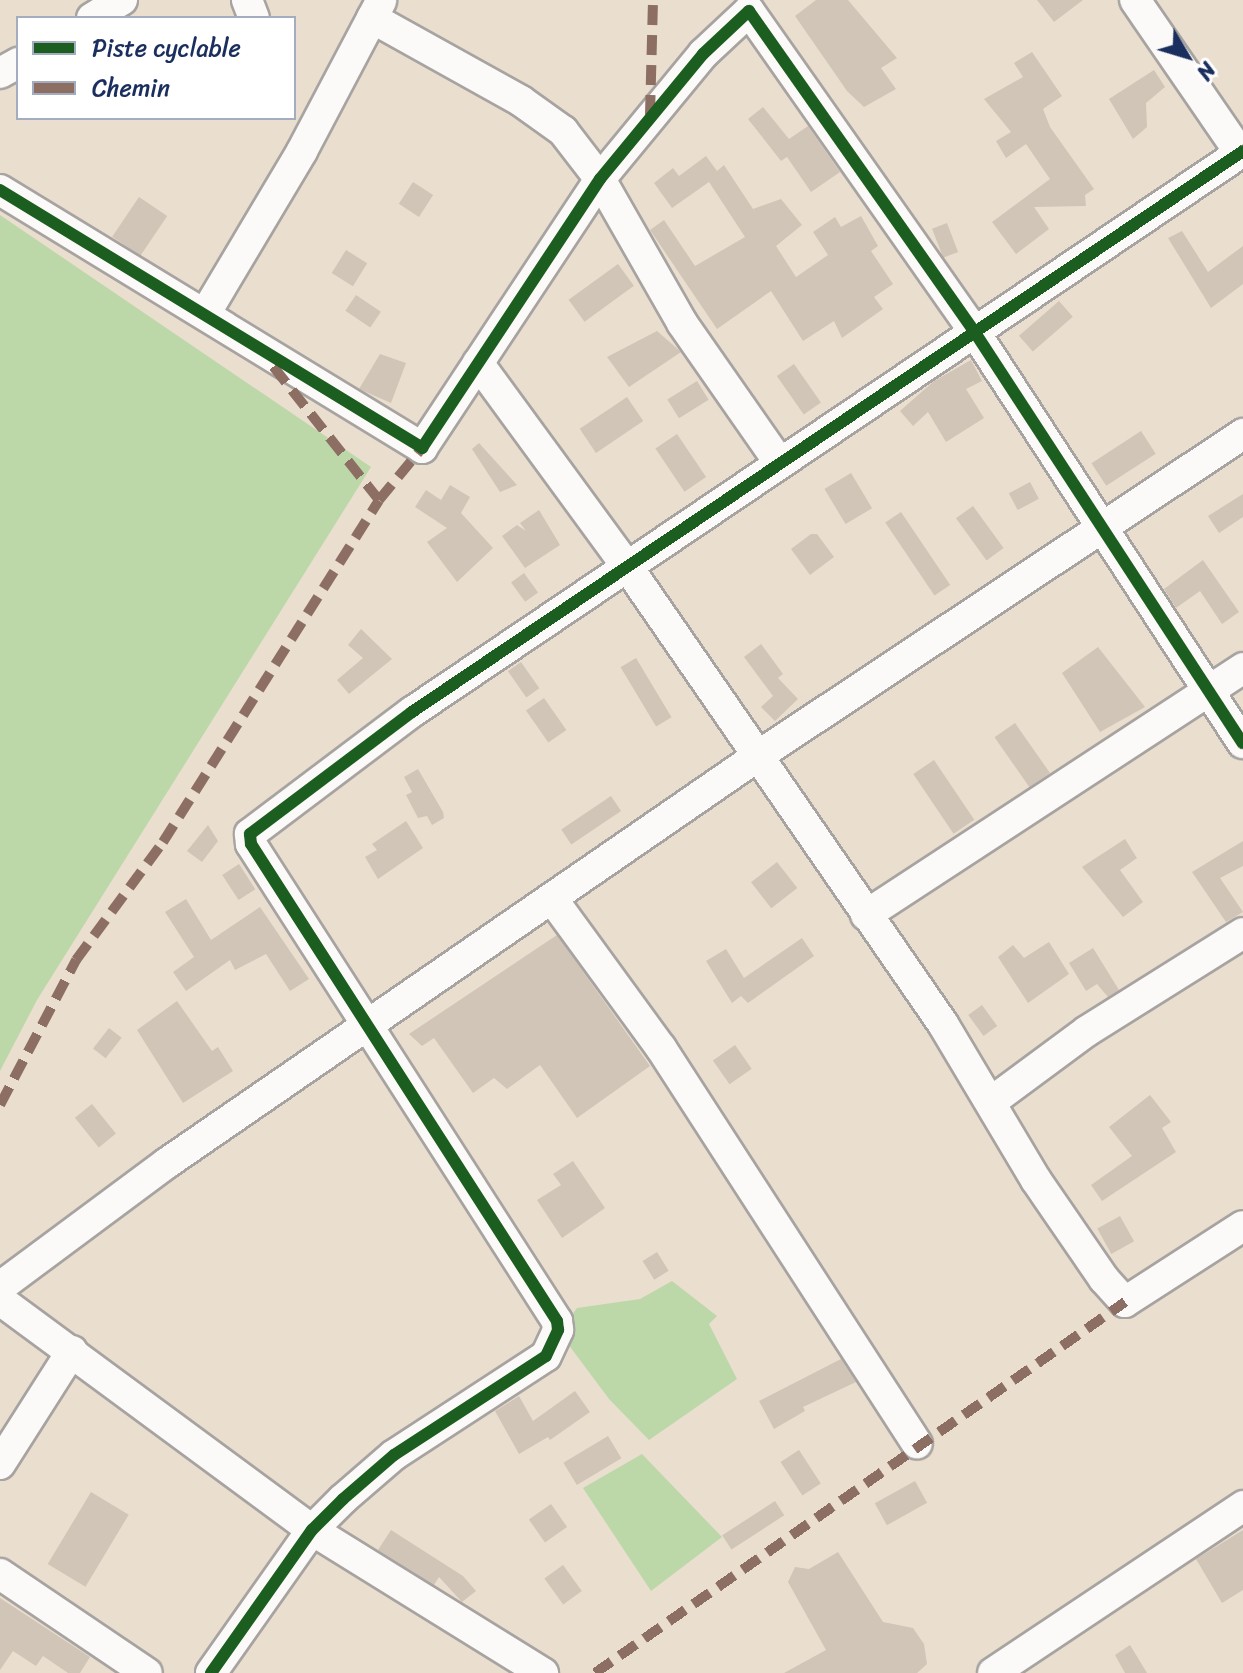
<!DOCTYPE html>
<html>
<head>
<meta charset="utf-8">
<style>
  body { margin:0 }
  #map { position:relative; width:1243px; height:1673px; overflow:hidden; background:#eadecf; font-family:Sriracha,sans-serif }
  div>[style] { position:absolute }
  .green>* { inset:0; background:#bdd8a8 }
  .building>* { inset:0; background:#d1c5b7; transform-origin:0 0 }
  .roads { filter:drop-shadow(2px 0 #a7a3a0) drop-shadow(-2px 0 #a7a3a0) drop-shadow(0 2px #a7a3a0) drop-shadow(0 -2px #a7a3a0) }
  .minor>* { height:30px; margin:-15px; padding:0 15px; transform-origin:15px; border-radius:15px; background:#fcfaf8 }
  .quiet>* { height:10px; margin-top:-5px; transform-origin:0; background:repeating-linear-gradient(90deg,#8d6e63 0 20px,transparent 0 30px) }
  .cycleway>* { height:12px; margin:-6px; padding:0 6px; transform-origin:6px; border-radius:6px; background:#1b5e20 }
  span { translate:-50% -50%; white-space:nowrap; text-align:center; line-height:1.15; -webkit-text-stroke:6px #fff; paint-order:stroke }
  .legend { position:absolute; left:16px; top:16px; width:280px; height:104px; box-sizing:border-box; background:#fff; border:2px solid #a4acbf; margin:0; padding:10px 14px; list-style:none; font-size:24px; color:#1b2f5e }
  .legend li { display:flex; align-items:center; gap:16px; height:40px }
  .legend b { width:40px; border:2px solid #a4acbf }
  .north { position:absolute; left:1147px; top:16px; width:80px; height:80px; -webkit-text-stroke:6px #fff; paint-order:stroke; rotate:128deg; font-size:22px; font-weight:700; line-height:32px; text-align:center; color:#1b2f5e }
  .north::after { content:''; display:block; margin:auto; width:28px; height:36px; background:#1b2f5e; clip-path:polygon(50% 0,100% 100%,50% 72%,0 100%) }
</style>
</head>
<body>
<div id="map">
  <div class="green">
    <div style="clip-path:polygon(0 215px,371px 467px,37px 1000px,0 1071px)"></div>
    <div style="clip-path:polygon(672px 1281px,717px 1316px,709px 1324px,737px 1379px,649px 1440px,609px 1399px,559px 1332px,577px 1308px,640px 1299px)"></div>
    <div style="clip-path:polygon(642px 1454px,722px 1537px,651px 1591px,583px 1488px)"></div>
  </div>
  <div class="building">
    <div style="clip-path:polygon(816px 0,848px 0,897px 58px,881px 68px,896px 89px,864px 107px,847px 91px,795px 16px)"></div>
    <div style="clip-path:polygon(1037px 0,1083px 0,1054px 22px)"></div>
    <div style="clip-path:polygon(1032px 52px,1062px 96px,1043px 109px,1050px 127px,1094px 189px,1085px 195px,1086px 206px,1034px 207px,1049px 229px,1016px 254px,992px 222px,1050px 179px,1026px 144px,1006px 158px,996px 141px,1011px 132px,984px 99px,1023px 77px,1014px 63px)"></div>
    <div style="clip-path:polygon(1154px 70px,1165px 87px,1146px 103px,1147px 127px,1133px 139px,1109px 99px)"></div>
    <div style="clip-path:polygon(763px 107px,789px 139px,808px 126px,840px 172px,811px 192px,787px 157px,781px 161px,748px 119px)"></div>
    <div style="clip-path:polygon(706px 156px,717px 171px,724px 165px,753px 209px,781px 199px,802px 225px,776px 246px,796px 277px,828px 255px,813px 232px,835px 217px,841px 227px,861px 216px,878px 246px,871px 251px,893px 284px,874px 297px,883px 309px,842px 338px,834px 321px,803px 341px,771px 291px,717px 329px,650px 230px,664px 220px,695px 266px,745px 237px,709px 182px,672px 208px,654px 183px,673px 168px,679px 176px)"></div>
    <div style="left:413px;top:182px;width:24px;height:26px;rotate:33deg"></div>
    <div style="left:139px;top:197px;width:34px;height:48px;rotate:34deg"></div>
    <div style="left:947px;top:223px;width:31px;height:16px;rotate:69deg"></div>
    <div style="clip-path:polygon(1182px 231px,1208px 272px,1243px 246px,1243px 284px,1211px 308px,1168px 238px)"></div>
    <div style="left:346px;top:250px;width:25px;height:27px;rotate:32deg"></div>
    <div style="left:618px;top:264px;width:27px;height:61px;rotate:54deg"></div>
    <div style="left:356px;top:295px;width:30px;height:19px;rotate:34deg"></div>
    <div style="left:1059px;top:301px;width:21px;height:53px;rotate:49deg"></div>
    <div style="clip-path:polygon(657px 331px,681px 352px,629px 387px,607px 357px)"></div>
    <div style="clip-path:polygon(380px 354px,406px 363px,391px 403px,359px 389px)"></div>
    <div style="clip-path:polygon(971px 360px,982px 381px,966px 389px,984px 418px,946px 442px,928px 412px,913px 426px,900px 411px,934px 381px)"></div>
    <div style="left:794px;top:364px;width:47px;height:21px;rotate:55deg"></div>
    <div style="left:697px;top:381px;width:22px;height:35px;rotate:58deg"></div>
    <div style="left:627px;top:397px;width:29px;height:57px;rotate:56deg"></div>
    <div style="left:1141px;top:431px;width:27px;height:59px;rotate:57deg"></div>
    <div style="left:677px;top:434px;width:52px;height:26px;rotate:56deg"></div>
    <div style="clip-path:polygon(479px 443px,517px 485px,500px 492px,472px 449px)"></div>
    <div style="left:851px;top:473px;width:41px;height:31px;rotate:59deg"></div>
    <div style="left:1030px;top:482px;width:19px;height:24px;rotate:62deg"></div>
    <div style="clip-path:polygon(450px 485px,470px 497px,461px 513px,493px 548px,457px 582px,427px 542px,447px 528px,415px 507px,426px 490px,441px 500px)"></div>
    <div style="clip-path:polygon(1243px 494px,1243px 517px,1219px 533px,1208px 516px)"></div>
    <div style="left:973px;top:506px;width:52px;height:21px;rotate:54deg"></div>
    <div style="clip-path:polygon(539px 510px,560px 545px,525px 568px,502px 536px,517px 525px,526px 531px,520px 523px)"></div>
    <div style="left:901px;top:512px;width:88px;height:19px;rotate:56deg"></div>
    <div style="clip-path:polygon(811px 534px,817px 534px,834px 557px,810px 575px,791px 549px)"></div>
    <div style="clip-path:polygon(1203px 560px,1239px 612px,1222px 624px,1200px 591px,1176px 608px,1164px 589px)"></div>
    <div style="left:524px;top:573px;width:24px;height:16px;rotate:54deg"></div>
    <div style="clip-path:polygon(361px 629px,392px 659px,349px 694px,337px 680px,363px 658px,348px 645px)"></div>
    <div style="clip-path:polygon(761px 644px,783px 674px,778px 678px,798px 699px,775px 721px,761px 707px,773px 696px,744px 657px)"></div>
    <div style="clip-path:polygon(1098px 647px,1145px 707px,1100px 732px,1062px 673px)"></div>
    <div style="left:636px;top:658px;width:69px;height:18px;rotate:59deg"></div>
    <div style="left:521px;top:662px;width:32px;height:16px;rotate:55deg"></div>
    <div style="left:544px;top:698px;width:39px;height:22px;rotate:55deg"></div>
    <div style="left:1015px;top:723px;width:61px;height:25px;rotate:55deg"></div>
    <div style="left:934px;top:760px;width:72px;height:25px;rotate:56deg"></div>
    <div style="clip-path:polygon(418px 769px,443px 812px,444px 818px,432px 825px,427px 816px,418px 818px,406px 795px,412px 792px,404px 777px)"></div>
    <div style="left:611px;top:796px;width:18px;height:60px;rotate:56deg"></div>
    <div style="clip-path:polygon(406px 821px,423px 848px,378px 879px,365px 857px,377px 850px,372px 844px)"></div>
    <div style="clip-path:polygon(208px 825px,218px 841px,202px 862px,187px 851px)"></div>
    <div style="clip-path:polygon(1125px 839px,1137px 858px,1120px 870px,1143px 902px,1123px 917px,1082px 867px)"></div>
    <div style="clip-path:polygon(1243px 841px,1243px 866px,1220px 878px,1243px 912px,1226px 922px,1192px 872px)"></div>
    <div style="left:777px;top:862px;width:33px;height:33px;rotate:52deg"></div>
    <div style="left:239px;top:864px;width:30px;height:20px;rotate:57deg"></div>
    <div style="clip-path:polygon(186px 899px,211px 940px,260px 907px,309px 979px,290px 991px,266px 954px,235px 970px,230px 960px,186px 991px,173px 972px,194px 957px,165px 912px)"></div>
    <div style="clip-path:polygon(557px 935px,650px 1066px,577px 1118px,540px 1065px,507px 1089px,494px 1078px,473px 1093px,434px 1038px,422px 1046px,409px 1034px)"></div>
    <div style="clip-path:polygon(802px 938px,814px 956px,748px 1003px,741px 996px,732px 1003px,706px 961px,726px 949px,744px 978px)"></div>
    <div style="clip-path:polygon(1049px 942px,1069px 974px,1028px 1003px,998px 957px,1013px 945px,1024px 958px)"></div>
    <div style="clip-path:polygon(1093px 948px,1119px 990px,1108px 997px,1097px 984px,1086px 991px,1069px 963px)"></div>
    <div style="clip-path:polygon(177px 1001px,212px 1051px,218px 1047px,233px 1071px,183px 1103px,137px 1030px)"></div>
    <div style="left:982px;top:1005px;width:26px;height:17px;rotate:54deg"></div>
    <div style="left:109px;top:1028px;width:16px;height:26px;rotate:38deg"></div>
    <div style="left:735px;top:1045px;width:29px;height:27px;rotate:55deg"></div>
    <div style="clip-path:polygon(1150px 1095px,1171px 1122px,1162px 1128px,1176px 1152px,1102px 1201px,1091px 1185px,1132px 1156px,1109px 1127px)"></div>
    <div style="left:92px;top:1104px;width:38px;height:22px;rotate:51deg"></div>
    <div style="clip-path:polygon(573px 1161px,605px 1208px,562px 1238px,537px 1200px,561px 1185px,553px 1174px)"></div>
    <div style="left:1120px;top:1216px;width:29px;height:26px;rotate:61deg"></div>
    <div style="left:657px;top:1252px;width:22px;height:17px;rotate:58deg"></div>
    <div style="clip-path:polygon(841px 1359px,856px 1382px,803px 1407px,805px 1411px,774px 1429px,759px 1401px)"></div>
    <div style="clip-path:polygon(575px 1391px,590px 1412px,550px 1440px,548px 1437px,519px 1454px,495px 1411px,519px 1396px,533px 1421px)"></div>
    <div style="left:608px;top:1436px;width:26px;height:52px;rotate:59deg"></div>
    <div style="left:799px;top:1450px;width:40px;height:22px;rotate:57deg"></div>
    <div style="left:915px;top:1481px;width:25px;height:46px;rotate:61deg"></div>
    <div style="left:91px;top:1492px;width:44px;height:84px;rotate:31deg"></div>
    <div style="left:775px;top:1501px;width:17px;height:63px;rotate:57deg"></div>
    <div style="left:551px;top:1504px;width:28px;height:27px;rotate:55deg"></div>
    <div style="clip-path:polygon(391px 1530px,463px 1576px,476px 1591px,462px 1602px,439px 1577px,434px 1585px,378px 1550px)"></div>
    <div style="clip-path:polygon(1243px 1530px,1243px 1590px,1222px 1603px,1196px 1559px)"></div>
    <div style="clip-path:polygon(838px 1552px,883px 1622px,913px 1628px,924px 1644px,927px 1664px,917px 1673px,784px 1673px,826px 1650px,788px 1582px,795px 1567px,809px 1569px)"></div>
    <div style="left:563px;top:1565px;width:32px;height:23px;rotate:54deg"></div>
    <div style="clip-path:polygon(0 1598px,90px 1657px,80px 1673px,68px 1673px,43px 1656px,36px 1666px,13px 1651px,0 1670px)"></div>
    <div style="clip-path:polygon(1130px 1645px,1147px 1673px,1125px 1673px,1115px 1655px)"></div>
  </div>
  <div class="roads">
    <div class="minor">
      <div style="left:247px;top:0;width:19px;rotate:69deg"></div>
      <div style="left:1135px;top:0;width:186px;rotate:55.5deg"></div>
      <div style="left:92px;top:18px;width:35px;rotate:-31deg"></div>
      <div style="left:372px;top:18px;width:171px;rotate:29.1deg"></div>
      <div style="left:521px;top:101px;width:52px;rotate:35.5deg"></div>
      <div style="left:563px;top:131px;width:61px;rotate:52.4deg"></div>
      <div style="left:600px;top:179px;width:166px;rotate:60.3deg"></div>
      <div style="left:682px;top:323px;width:169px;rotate:55.1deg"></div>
      <div style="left:0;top:73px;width:21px;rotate:-29deg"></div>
      <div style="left:0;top:190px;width:495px;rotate:31.4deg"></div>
      <div style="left:422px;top:448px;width:323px;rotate:-56.5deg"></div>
      <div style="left:600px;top:179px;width:162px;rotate:-50.5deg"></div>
      <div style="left:703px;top:54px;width:63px;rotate:-43.1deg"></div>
      <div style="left:749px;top:11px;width:391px;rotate:54.9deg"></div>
      <div style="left:974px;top:331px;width:492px;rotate:56.9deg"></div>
      <div style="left:205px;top:314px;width:190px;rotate:-59.2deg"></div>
      <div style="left:302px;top:151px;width:170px;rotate:-62.2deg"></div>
      <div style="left:478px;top:363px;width:255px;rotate:53.8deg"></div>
      <div style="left:629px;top:569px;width:553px;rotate:55.39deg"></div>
      <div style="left:943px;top:1024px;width:182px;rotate:59.2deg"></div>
      <div style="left:1036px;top:1180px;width:120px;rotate:55.5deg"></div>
      <div style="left:1104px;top:1279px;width:31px;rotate:48deg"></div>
      <div style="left:1125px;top:1302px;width:140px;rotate:-32.8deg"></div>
      <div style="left:553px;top:900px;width:183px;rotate:53.9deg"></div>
      <div style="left:661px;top:1048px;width:471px;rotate:57.1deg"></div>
      <div style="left:866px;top:915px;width:451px;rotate:-33.2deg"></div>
      <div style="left:991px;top:1102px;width:119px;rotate:-36.5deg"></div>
      <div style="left:1087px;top:1031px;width:184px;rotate:-32.1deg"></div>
      <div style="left:0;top:1287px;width:208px;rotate:-36.6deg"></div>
      <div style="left:167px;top:1163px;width:714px;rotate:-34.56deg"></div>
      <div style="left:755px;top:758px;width:586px;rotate:-33.58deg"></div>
      <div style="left:0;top:1300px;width:388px;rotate:36.4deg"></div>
      <div style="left:312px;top:1530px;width:272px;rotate:31.8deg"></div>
      <div style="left:0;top:1464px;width:134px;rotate:-57.5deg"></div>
      <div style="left:0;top:1574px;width:177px;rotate:34deg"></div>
      <div style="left:211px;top:1673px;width:175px;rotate:-54.8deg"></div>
      <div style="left:312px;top:1530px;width:44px;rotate:-45deg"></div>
      <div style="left:343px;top:1499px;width:67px;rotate:-40.8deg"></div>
      <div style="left:394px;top:1455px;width:181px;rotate:-33.1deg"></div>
      <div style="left:546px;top:1356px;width:29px;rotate:-65deg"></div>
      <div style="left:558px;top:1330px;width:9px;rotate:-96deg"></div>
      <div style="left:557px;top:1321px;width:567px;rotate:-122.68deg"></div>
      <div style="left:251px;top:844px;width:10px;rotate:-96deg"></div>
      <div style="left:250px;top:834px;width:203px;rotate:-37deg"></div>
      <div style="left:412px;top:712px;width:1003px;rotate:-34.02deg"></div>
      <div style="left:993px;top:1673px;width:301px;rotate:-33.7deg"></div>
    </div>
  </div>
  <div class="quiet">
    <div style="left:650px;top:115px;width:115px;rotate:-88.5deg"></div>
    <div style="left:379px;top:500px;width:67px;rotate:-50.4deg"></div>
    <div style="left:0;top:1105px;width:164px;rotate:-62.3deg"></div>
    <div style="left:76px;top:960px;width:147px;rotate:-53.6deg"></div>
    <div style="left:163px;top:842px;width:404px;rotate:-57.7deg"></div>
    <div style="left:379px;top:500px;width:179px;rotate:-128.4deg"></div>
    <div style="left:595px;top:1673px;width:647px;rotate:-34.99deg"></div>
  </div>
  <div class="cycleway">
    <div style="left:0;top:190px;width:495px;rotate:31.4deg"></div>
    <div style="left:422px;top:448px;width:323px;rotate:-56.5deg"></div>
    <div style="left:600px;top:179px;width:162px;rotate:-50.5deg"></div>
    <div style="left:703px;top:54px;width:63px;rotate:-43.1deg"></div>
    <div style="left:749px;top:11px;width:391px;rotate:54.9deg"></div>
    <div style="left:974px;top:331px;width:492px;rotate:56.9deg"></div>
    <div style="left:211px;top:1673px;width:175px;rotate:-54.8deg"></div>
    <div style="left:312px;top:1530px;width:44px;rotate:-45deg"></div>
    <div style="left:343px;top:1499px;width:67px;rotate:-40.8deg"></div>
    <div style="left:394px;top:1455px;width:181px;rotate:-33.1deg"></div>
    <div style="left:546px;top:1356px;width:29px;rotate:-65deg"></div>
    <div style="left:558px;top:1330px;width:9px;rotate:-96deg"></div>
    <div style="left:557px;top:1321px;width:567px;rotate:-122.68deg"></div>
    <div style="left:251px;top:844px;width:10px;rotate:-96deg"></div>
    <div style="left:250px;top:834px;width:203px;rotate:-37deg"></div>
    <div style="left:412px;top:712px;width:1003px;rotate:-34.02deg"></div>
  </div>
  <ul class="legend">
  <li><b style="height:10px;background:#1b5e20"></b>Piste cyclable</li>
  <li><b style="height:10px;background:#8d6e63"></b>Chemin</li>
  </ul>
  <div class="north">N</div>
</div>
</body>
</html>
